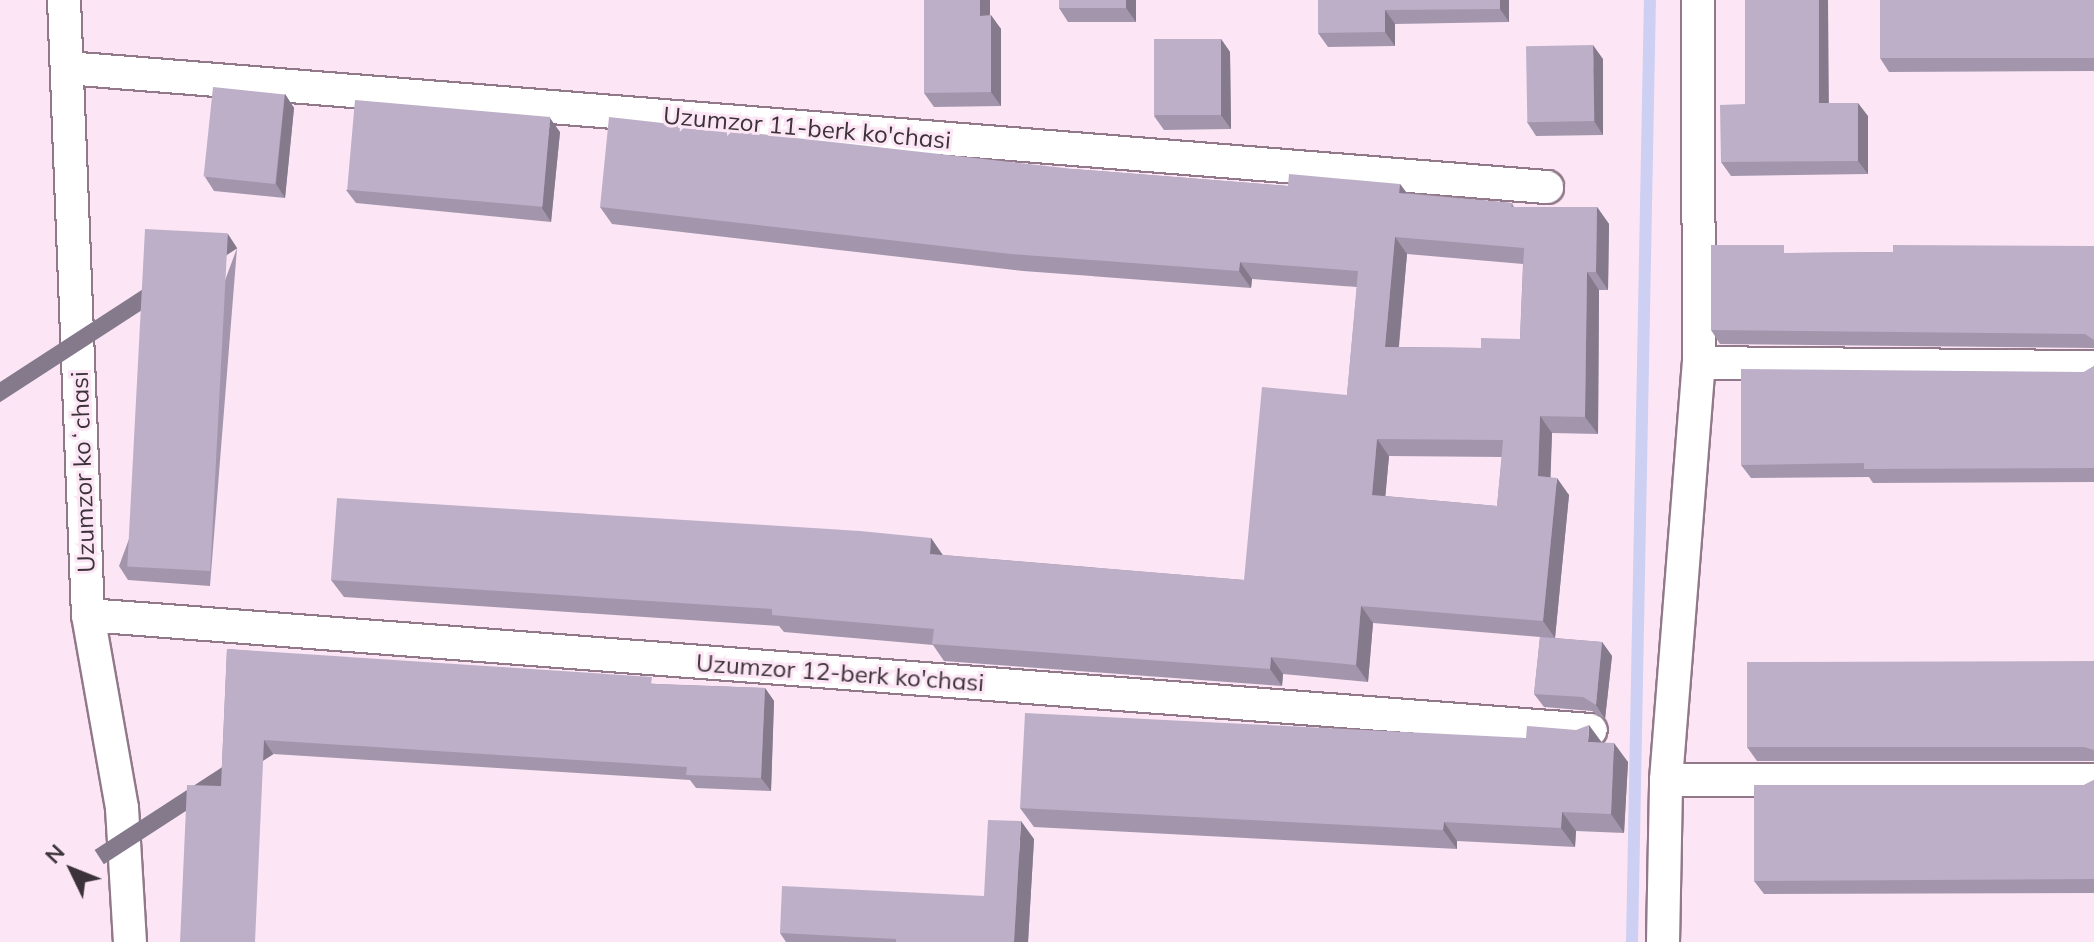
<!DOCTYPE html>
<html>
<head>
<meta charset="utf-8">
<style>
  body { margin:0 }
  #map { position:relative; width:2094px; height:942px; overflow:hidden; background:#fce6f5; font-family:Mulish,sans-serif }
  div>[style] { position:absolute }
  .stream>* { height:12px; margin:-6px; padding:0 6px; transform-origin:6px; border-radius:6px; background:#cdcff3 }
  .roads { filter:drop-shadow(2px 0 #91798a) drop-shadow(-2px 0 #91798a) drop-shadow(0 2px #91798a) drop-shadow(0 -2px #91798a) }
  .minor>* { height:32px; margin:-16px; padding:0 16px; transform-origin:16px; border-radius:16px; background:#fff }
  .wall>* { inset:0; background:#a396ac }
  .shaded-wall>* { inset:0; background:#847a8c; transform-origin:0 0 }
  .building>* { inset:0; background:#bdafc8; transform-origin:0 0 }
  span { translate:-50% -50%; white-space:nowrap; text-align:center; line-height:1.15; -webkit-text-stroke:6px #fce6f5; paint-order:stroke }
  .street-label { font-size:24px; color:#3c3239 }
  .north { position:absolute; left:32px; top:830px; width:80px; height:80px; -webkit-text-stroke:6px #fce6f5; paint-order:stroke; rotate:313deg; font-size:22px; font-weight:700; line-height:32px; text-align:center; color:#3c3239 }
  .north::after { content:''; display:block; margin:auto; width:28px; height:36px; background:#3c3239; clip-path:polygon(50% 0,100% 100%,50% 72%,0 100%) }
</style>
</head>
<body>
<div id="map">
  <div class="stream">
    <div style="left:1632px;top:942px;width:942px;rotate:-88.91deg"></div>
  </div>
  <div class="roads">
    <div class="minor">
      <div style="left:64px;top:0;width:615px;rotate:87.77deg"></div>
      <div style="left:88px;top:615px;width:196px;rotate:80deg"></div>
      <div style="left:122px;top:808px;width:134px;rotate:86.6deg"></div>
      <div style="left:67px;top:68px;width:1485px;rotate:4.6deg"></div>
      <div style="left:1699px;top:363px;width:395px;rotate:0.6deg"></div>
      <div style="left:88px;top:615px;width:1507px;rotate:4.38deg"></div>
      <div style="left:1666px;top:780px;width:428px"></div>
      <div style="left:1663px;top:942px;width:162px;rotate:-88.9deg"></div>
      <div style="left:1666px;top:780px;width:418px;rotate:-85.5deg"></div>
      <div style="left:1699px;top:363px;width:363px;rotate:-90.2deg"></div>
    </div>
  </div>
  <div class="wall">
    <div style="clip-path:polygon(924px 0,990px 0,990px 15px,1001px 29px,1001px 106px,934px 107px,924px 93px)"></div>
    <div style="clip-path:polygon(1136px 0,1136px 22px,1068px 22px,1059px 8px)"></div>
    <div style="clip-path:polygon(1318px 0,1509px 0,1509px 22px,1395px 24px,1395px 46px,1328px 47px,1318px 33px)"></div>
    <div style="clip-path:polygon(1745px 0,1828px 0,1828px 103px,1868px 116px,1868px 174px,1731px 176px,1721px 162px,1745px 104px)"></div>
    <div style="clip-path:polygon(2094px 0,2094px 71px,1889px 72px,1880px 58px)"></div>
    <div style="clip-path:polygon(1221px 39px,1230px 52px,1231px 129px,1164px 130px,1154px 116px)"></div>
    <div style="clip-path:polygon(1603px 59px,1603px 135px,1536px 136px,1527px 122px)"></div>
    <div style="clip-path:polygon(285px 94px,294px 108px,285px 198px,214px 191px,205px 177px)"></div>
    <div style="clip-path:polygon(560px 132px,551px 222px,356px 203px,346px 190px)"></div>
    <div style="clip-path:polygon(evenodd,1073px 169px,1288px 186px,1400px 184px,1407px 193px,1512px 203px,1514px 207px,1597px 207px,1609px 224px,1608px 290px,1599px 290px,1598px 434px,1552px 433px,1550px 477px,1569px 495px,1555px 638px,1602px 642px,1612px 656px,1605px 719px,1592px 711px,1544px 707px,1534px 694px,1540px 637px,1373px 623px,1368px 682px,1283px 674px,1282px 686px,944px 661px,933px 645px,784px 632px,779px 626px,344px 597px,331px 580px,931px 538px,943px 555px,1244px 580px,1347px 395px,1357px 287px,1252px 279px,1251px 288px,1023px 271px,612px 224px,600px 207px,1073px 169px,1407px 254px,1523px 264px,1520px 339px,1481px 348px,1399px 347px,1407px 254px,1073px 169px,1389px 456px,1502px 457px,1497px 506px,1385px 496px,1389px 456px)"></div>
    <div style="clip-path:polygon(2094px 246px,2094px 348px,1720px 344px,1711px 330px,1790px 253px,1893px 252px)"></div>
    <div style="clip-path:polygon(237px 248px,210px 586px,128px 580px,119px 566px)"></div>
    <div style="clip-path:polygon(2094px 366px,2094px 482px,1873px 483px,1869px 477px,1751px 478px,1741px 465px,2084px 372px)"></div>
    <div style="clip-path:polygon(227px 649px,657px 684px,765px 688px,774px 701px,771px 791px,696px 788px,690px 780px,273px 754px,221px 786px)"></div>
    <div style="clip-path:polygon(2094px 661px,2094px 761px,1757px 761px,1747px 747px)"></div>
    <div style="clip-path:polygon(1602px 742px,1628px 762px,1624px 833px,1576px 831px,1575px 847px,1457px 841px,1457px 849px,1034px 827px,1020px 808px)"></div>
    <div style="clip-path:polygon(2094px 780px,2094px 893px,1764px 894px,1754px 881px,2084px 785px)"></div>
    <div style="clip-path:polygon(1034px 839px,1028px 942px,786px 942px,780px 933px,984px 896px)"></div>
  </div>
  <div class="shaded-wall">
    <div style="clip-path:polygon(980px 0,990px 0,990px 29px,980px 16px)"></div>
    <div style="clip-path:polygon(1126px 0,1136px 0,1136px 22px,1126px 8px)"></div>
    <div style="clip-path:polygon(1500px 0,1509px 0,1509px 22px,1500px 9px)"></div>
    <div style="clip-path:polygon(1819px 0,1828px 0,1829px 117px,1819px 103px)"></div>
    <div style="clip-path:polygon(1385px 10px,1395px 24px,1395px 46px,1385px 32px)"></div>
    <div style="clip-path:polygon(991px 15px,1001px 29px,1001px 106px,991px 92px)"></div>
    <div style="clip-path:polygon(1221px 39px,1230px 52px,1231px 129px,1221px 115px)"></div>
    <div style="clip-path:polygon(1593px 45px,1603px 59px,1603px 135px,1594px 121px)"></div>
    <div style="clip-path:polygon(285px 94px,294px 108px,285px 198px,276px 184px)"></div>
    <div style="clip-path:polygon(1858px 103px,1868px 116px,1868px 174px,1858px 161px)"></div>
    <div style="clip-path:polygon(550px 118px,560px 132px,551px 222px,542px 208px)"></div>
    <div style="clip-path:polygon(1400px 184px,1412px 201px,1399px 193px)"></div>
    <div style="clip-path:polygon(1597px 207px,1609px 224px,1608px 290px,1596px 272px)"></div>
    <div style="left:228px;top:234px;width:17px;height:339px;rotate:57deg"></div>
    <div style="clip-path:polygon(1395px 237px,1407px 254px,1397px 364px,1385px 347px)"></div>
    <div style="clip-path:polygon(1240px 262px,1252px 279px,1251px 288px,1239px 271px)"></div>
    <div style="clip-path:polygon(1587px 272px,1599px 290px,1598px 434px,1585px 417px)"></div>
    <div style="clip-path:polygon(1540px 416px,1552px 433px,1550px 493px,1538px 476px)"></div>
    <div style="clip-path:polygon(1377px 439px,1389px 456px,1384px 512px,1372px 495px)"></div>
    <div style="clip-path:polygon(1557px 478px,1569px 495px,1555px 638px,1543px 621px)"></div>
    <div style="clip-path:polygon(931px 538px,943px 556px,930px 554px)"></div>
    <div style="clip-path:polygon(1361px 606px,1373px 623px,1368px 682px,1356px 665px)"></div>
    <div style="clip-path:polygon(1602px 642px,1612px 656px,1605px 719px,1596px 705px)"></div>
    <div style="clip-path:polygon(1271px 657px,1283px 674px,1282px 686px,1270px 669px)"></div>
    <div style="clip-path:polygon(765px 688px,774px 701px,771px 791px,761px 778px)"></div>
    <div style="clip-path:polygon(1589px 725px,1603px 744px,1588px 742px)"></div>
    <div style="left:264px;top:740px;width:17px;height:202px;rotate:57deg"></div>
    <div style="clip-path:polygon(1614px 743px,1628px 762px,1624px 833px,1611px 814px)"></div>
    <div style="clip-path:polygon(1562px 812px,1576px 831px,1575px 847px,1561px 828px)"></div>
    <div style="clip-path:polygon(1021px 821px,1034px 839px,1028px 942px,1014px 942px)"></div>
    <div style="clip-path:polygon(1444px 822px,1457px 841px,1457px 849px,1443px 830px)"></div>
  </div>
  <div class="building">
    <div style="clip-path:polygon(924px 0,980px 0,980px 16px,991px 15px,991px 92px,924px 93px)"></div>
    <div style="left:1059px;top:0;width:67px;height:8px"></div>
    <div style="clip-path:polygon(1318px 0,1500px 0,1500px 9px,1385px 10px,1385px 32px,1318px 33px)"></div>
    <div style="clip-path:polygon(1745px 0,1819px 0,1819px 103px,1858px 103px,1858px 161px,1721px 162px,1720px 105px,1745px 104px)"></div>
    <div style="left:1880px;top:0;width:214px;height:58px"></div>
    <div style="left:1221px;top:39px;width:76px;height:67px;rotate:90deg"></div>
    <div style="left:1593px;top:45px;width:76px;height:67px;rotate:89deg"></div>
    <div style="left:213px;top:87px;width:72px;height:90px;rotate:6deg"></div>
    <div style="left:355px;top:100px;width:196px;height:90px;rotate:5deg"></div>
    <div style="clip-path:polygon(evenodd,609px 117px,1073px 169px,1288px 186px,1289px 174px,1400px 184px,1399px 193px,1512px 203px,1511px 207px,1597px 207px,1596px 272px,1587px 272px,1585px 417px,1540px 416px,1538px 476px,1557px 478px,1543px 621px,1361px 606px,1356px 665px,1271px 657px,1270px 669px,932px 644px,934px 629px,772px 615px,772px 609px,331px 580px,337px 498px,860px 531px,931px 538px,930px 554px,1244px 580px,1262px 387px,1347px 395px,1358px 271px,1240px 262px,1239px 271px,1011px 254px,600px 207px,609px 117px,1395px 237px,1524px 248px,1520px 339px,1481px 338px,1481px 348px,1385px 347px,1395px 237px,609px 117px,1377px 439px,1503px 440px,1497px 506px,1372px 495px,1377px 439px)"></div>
    <div style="left:145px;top:229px;width:83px;height:338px;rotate:3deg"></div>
    <div style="clip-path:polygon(1711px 245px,1784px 245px,1784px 253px,1893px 252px,1893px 245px,2094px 246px,2094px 340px,2085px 334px,1711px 330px)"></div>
    <div style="clip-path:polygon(2094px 366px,2094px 468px,1864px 469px,1864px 463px,1741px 465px,1741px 369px,2084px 372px)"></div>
    <div style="clip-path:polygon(1540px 637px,1602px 642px,1596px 705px,1583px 697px,1534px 694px)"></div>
    <div style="clip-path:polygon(227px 649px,652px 677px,651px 684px,765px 688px,761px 778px,686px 775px,687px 767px,264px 740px,255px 942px,180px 942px,187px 785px,221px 786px)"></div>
    <div style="clip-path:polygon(2094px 661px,2094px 750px,2084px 747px,1747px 747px,1747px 662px)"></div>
    <div style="clip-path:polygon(1025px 713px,1526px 738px,1527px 726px,1576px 730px,1589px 725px,1588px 742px,1614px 743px,1611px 814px,1562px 812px,1561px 828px,1444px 822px,1443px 830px,1020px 808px)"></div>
    <div style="clip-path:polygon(2094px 780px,2094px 879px,1754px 881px,1754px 785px,2084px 785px)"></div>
    <div style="clip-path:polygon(988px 820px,1021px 821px,1014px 942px,896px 942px,896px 939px,780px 933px,782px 886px,984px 896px)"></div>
  </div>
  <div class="street-label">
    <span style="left:807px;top:128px;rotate:5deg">Uzumzor 11-berk ko'chasi</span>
    <span style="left:83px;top:472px;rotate:-92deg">Uzumzor koʻchasi</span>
    <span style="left:840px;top:673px;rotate:4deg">Uzumzor 12-berk ko'chasi</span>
  </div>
  <div class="north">N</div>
</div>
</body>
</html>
